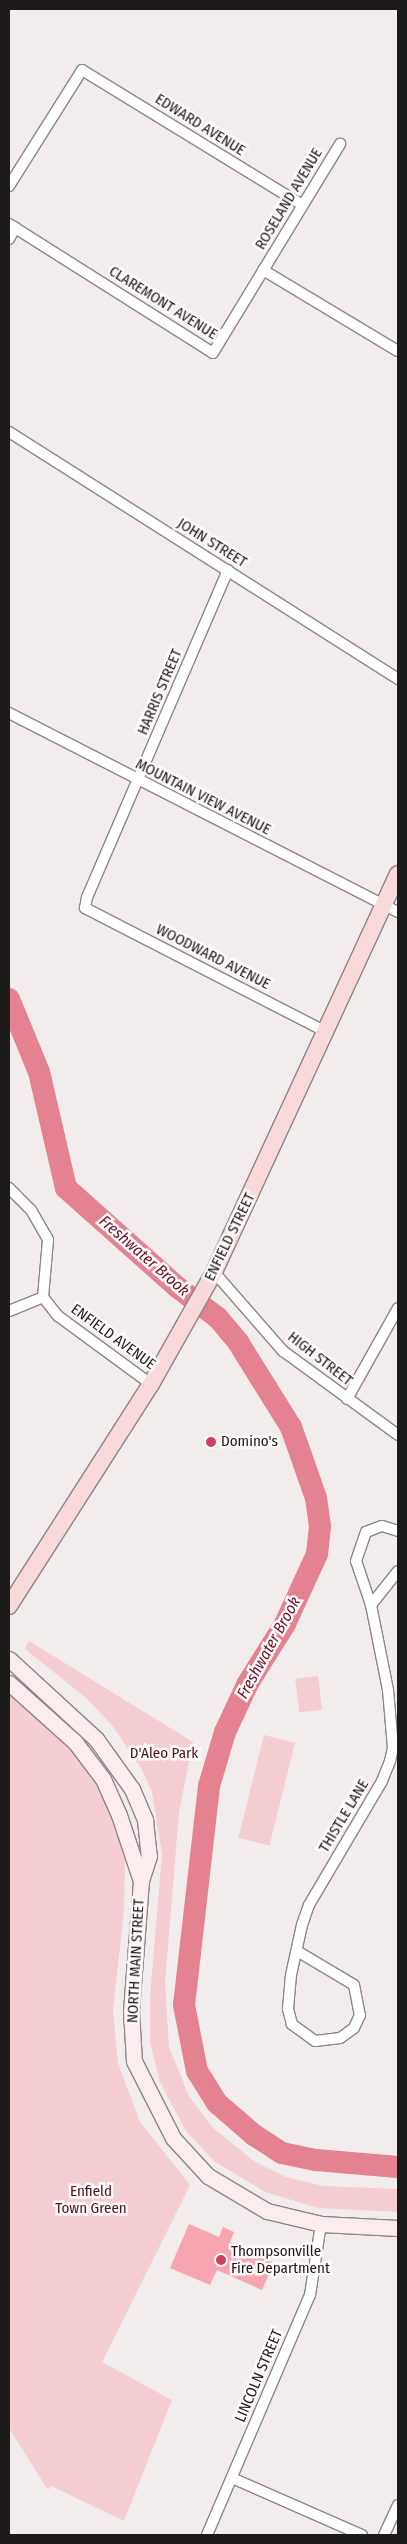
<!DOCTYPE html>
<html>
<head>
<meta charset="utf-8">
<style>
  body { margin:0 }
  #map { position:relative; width:407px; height:2544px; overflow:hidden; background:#f3ecec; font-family:"Fira Sans Condensed",sans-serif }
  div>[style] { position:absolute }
  .green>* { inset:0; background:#f4ced2; transform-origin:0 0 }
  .river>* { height:22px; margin:-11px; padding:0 11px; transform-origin:11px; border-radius:11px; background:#e48291 }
  .building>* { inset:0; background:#f7a5b0 }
  .roads { filter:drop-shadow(1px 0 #8d8687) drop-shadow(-1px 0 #8d8687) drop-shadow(0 1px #8d8687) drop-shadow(0 -1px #8d8687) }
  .street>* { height:10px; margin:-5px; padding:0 5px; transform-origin:5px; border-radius:5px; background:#fff }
  .secondary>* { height:15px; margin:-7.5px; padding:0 7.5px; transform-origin:7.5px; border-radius:7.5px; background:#fbecee }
  .primary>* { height:16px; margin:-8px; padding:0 8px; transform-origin:8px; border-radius:8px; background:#f8d9dc }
  .dots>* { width:14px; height:14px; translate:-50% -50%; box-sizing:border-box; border:2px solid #fffafa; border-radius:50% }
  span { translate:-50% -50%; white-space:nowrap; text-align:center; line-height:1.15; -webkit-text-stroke:5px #fffafa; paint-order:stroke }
  .street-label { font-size:15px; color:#1d1a1a }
  .poi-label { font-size:15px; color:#1d1a1a }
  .left { translate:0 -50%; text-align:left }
  .park-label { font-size:15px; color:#4e1120 }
  .water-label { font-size:16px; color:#6a112a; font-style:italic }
  .frame { position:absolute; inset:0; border:10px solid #1d1a1a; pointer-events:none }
</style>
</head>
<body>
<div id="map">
  <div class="green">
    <div style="clip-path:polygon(29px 1641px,193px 1742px,179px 1812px,165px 1983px,169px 2047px,189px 2096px,212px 2127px,255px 2162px,286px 2177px,323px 2186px,398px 2189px,398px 2212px,318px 2208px,265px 2192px,214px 2161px,186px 2131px,160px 2082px,150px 2042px,150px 1996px,162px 1854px,152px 1792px,141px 1768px,112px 1725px,85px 1697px,25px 1649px)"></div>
    <div style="left:318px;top:1676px;width:34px;height:23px;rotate:83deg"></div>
    <div style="clip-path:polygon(9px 1694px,77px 1753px,106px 1797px,125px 1860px,124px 1910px,113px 2010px,118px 2063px,140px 2122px,190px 2185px,102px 2362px,172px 2400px,124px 2521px,51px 2486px,48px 2490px,9px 2428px)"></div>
    <div style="left:264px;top:1735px;width:32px;height:106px;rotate:14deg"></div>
  </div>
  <div class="river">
    <div style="left:9px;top:999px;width:79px;rotate:67.7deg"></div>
    <div style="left:39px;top:1072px;width:119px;rotate:76.9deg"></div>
    <div style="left:66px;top:1188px;width:149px;rotate:41.7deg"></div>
    <div style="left:177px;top:1287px;width:51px;rotate:37.1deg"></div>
    <div style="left:218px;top:1318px;width:31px;rotate:50deg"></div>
    <div style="left:238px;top:1342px;width:100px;rotate:58.1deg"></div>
    <div style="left:291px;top:1427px;width:75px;rotate:70.6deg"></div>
    <div style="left:316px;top:1498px;width:28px;rotate:82deg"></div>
    <div style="left:320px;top:1526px;width:28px;rotate:96deg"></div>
    <div style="left:317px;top:1554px;width:77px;rotate:114.6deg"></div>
    <div style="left:285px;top:1624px;width:70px;rotate:122.1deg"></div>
    <div style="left:248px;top:1683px;width:54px;rotate:115.1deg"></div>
    <div style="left:225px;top:1732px;width:56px;rotate:106.5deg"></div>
    <div style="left:209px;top:1786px;width:220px;rotate:96.5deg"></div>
    <div style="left:184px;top:2005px;width:67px;rotate:78.9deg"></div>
    <div style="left:197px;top:2071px;width:38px;rotate:58deg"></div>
    <div style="left:217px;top:2103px;width:49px;rotate:40.9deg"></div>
    <div style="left:254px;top:2135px;width:33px;rotate:33deg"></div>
    <div style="left:282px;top:2153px;width:35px;rotate:12deg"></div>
    <div style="left:316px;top:2160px;width:82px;rotate:4.9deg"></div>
  </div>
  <div class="building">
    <div style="clip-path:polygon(189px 2224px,219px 2237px,223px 2227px,234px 2232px,230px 2242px,274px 2263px,262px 2290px,217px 2270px,210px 2285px,170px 2268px)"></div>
  </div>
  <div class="roads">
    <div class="street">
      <div style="left:9px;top:186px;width:137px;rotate:-57.8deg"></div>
      <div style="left:82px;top:70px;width:258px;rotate:31.5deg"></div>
      <div style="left:9px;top:224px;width:241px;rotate:32.3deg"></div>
      <div style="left:213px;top:353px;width:245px;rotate:-58.7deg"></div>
      <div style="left:9px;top:239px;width:13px;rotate:-61deg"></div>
      <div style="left:263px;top:270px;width:157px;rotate:31deg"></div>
      <div style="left:9px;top:432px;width:461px;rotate:32.4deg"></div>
      <div style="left:228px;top:570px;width:356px;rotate:113.3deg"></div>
      <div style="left:87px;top:897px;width:11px;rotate:100deg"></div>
      <div style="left:85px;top:908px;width:271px;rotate:27.2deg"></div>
      <div style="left:9px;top:713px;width:437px;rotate:27.1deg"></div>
      <div style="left:9px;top:1188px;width:31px;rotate:45deg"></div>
      <div style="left:31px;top:1210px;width:34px;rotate:60deg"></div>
      <div style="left:48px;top:1240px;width:57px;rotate:95deg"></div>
      <div style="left:214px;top:1272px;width:105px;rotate:48.9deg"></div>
      <div style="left:283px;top:1351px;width:142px;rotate:36.1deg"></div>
      <div style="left:43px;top:1297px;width:24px;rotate:52deg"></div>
      <div style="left:58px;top:1316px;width:115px;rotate:36.2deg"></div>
      <div style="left:9px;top:1311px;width:37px;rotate:-22deg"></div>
      <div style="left:347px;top:1399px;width:104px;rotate:-60.7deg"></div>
      <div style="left:371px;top:1605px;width:43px;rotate:-51.5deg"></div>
      <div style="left:297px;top:1951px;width:66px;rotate:30.8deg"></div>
      <div style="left:354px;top:1985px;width:31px;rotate:79deg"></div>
      <div style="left:360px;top:2015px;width:14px;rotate:115deg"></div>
      <div style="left:354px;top:2028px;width:17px;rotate:144deg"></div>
      <div style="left:340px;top:2038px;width:25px;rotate:173deg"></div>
      <div style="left:315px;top:2041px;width:29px;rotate:-144deg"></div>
      <div style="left:292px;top:2024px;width:16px;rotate:-105deg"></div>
      <div style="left:288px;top:2009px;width:34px;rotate:-85deg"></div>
      <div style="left:291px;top:1975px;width:51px;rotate:-77.6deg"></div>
      <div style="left:302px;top:1925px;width:21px;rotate:-71deg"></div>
      <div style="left:309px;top:1905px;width:144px;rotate:-59.5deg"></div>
      <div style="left:382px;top:1781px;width:22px;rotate:-68deg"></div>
      <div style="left:390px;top:1761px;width:13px;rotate:-77deg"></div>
      <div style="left:393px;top:1748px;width:58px;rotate:-94.9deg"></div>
      <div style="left:388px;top:1690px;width:87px;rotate:-101.3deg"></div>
      <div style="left:371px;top:1605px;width:46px;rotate:-108.8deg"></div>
      <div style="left:356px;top:1561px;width:31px;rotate:-71deg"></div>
      <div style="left:366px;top:1532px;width:17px;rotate:-21deg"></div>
      <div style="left:382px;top:1526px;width:17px;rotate:17deg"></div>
      <div style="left:232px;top:2478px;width:142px;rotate:23.7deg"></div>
      <div style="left:207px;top:2535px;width:261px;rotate:-66.8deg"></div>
      <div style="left:310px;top:2295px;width:72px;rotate:-81.2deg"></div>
      <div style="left:384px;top:2535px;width:33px;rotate:-65deg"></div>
    </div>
    <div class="secondary">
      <div style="left:9px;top:1659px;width:118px;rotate:42.6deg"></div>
      <div style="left:96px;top:1739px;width:62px;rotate:54.2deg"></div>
      <div style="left:132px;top:1789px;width:34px;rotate:67deg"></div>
      <div style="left:145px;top:1820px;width:36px;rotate:84deg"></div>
      <div style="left:149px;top:1856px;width:26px;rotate:108deg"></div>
      <div style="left:141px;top:1881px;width:130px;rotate:94.4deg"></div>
      <div style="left:131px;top:2011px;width:50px;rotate:86.6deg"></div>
      <div style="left:134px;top:2061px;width:86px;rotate:63.1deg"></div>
      <div style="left:173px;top:2138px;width:52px;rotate:47.4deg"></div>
      <div style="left:208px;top:2176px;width:69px;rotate:30.7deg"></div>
      <div style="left:267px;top:2211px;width:56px;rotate:13.5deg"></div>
      <div style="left:321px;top:2224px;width:77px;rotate:3deg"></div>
      <div style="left:9px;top:1683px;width:89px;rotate:41.8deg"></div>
      <div style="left:75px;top:1742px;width:46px;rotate:52.9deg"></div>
      <div style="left:103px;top:1779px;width:39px;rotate:66deg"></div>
      <div style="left:119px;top:1815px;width:70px;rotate:71.6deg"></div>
    </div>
    <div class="primary">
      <div style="left:9px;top:1606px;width:264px;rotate:-57.4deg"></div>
      <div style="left:151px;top:1384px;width:129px;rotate:-60.6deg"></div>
      <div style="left:214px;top:1272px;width:438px;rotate:-65.2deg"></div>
    </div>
  </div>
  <div class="dots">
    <div style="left:211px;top:1442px;background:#ce3f61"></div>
    <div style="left:221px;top:2260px;background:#ce3f61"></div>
  </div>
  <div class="street-label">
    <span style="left:200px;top:125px;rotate:32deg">EDWARD AVENUE</span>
    <span style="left:289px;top:199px;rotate:-59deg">ROSELAND AVENUE</span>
    <span style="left:163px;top:303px;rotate:32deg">CLAREMONT AVENUE</span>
    <span style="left:212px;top:543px;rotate:32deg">JOHN STREET</span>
    <span style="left:160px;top:692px;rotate:-67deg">HARRIS STREET</span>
    <span style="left:203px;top:797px;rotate:27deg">MOUNTAIN VIEW AVENUE</span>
    <span style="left:213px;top:957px;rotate:27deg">WOODWARD AVENUE</span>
    <span style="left:230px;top:1237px;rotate:-64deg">ENFIELD STREET</span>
    <span style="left:113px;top:1337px;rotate:36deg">ENFIELD AVENUE</span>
    <span style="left:320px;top:1359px;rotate:38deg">HIGH STREET</span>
    <span style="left:344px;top:1816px;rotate:-59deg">THISTLE LANE</span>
    <span style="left:136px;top:1961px;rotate:-87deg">NORTH MAIN STREET</span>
    <span style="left:259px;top:2376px;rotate:-67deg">LINCOLN STREET</span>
  </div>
  <div class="poi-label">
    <span class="left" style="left:221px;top:1442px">Domino's</span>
    <span class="left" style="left:231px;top:2260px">Thompsonville<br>Fire Department</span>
  </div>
  <div class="park-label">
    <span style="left:164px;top:1754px">D'Aleo Park</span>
    <span style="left:91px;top:2200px">Enfield<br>Town Green</span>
  </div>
  <div class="water-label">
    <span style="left:144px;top:1256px;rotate:41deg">Freshwater Brook</span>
    <span style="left:269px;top:1648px;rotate:-61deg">Freshwater Brook</span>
  </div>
  <div class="frame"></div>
</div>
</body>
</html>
